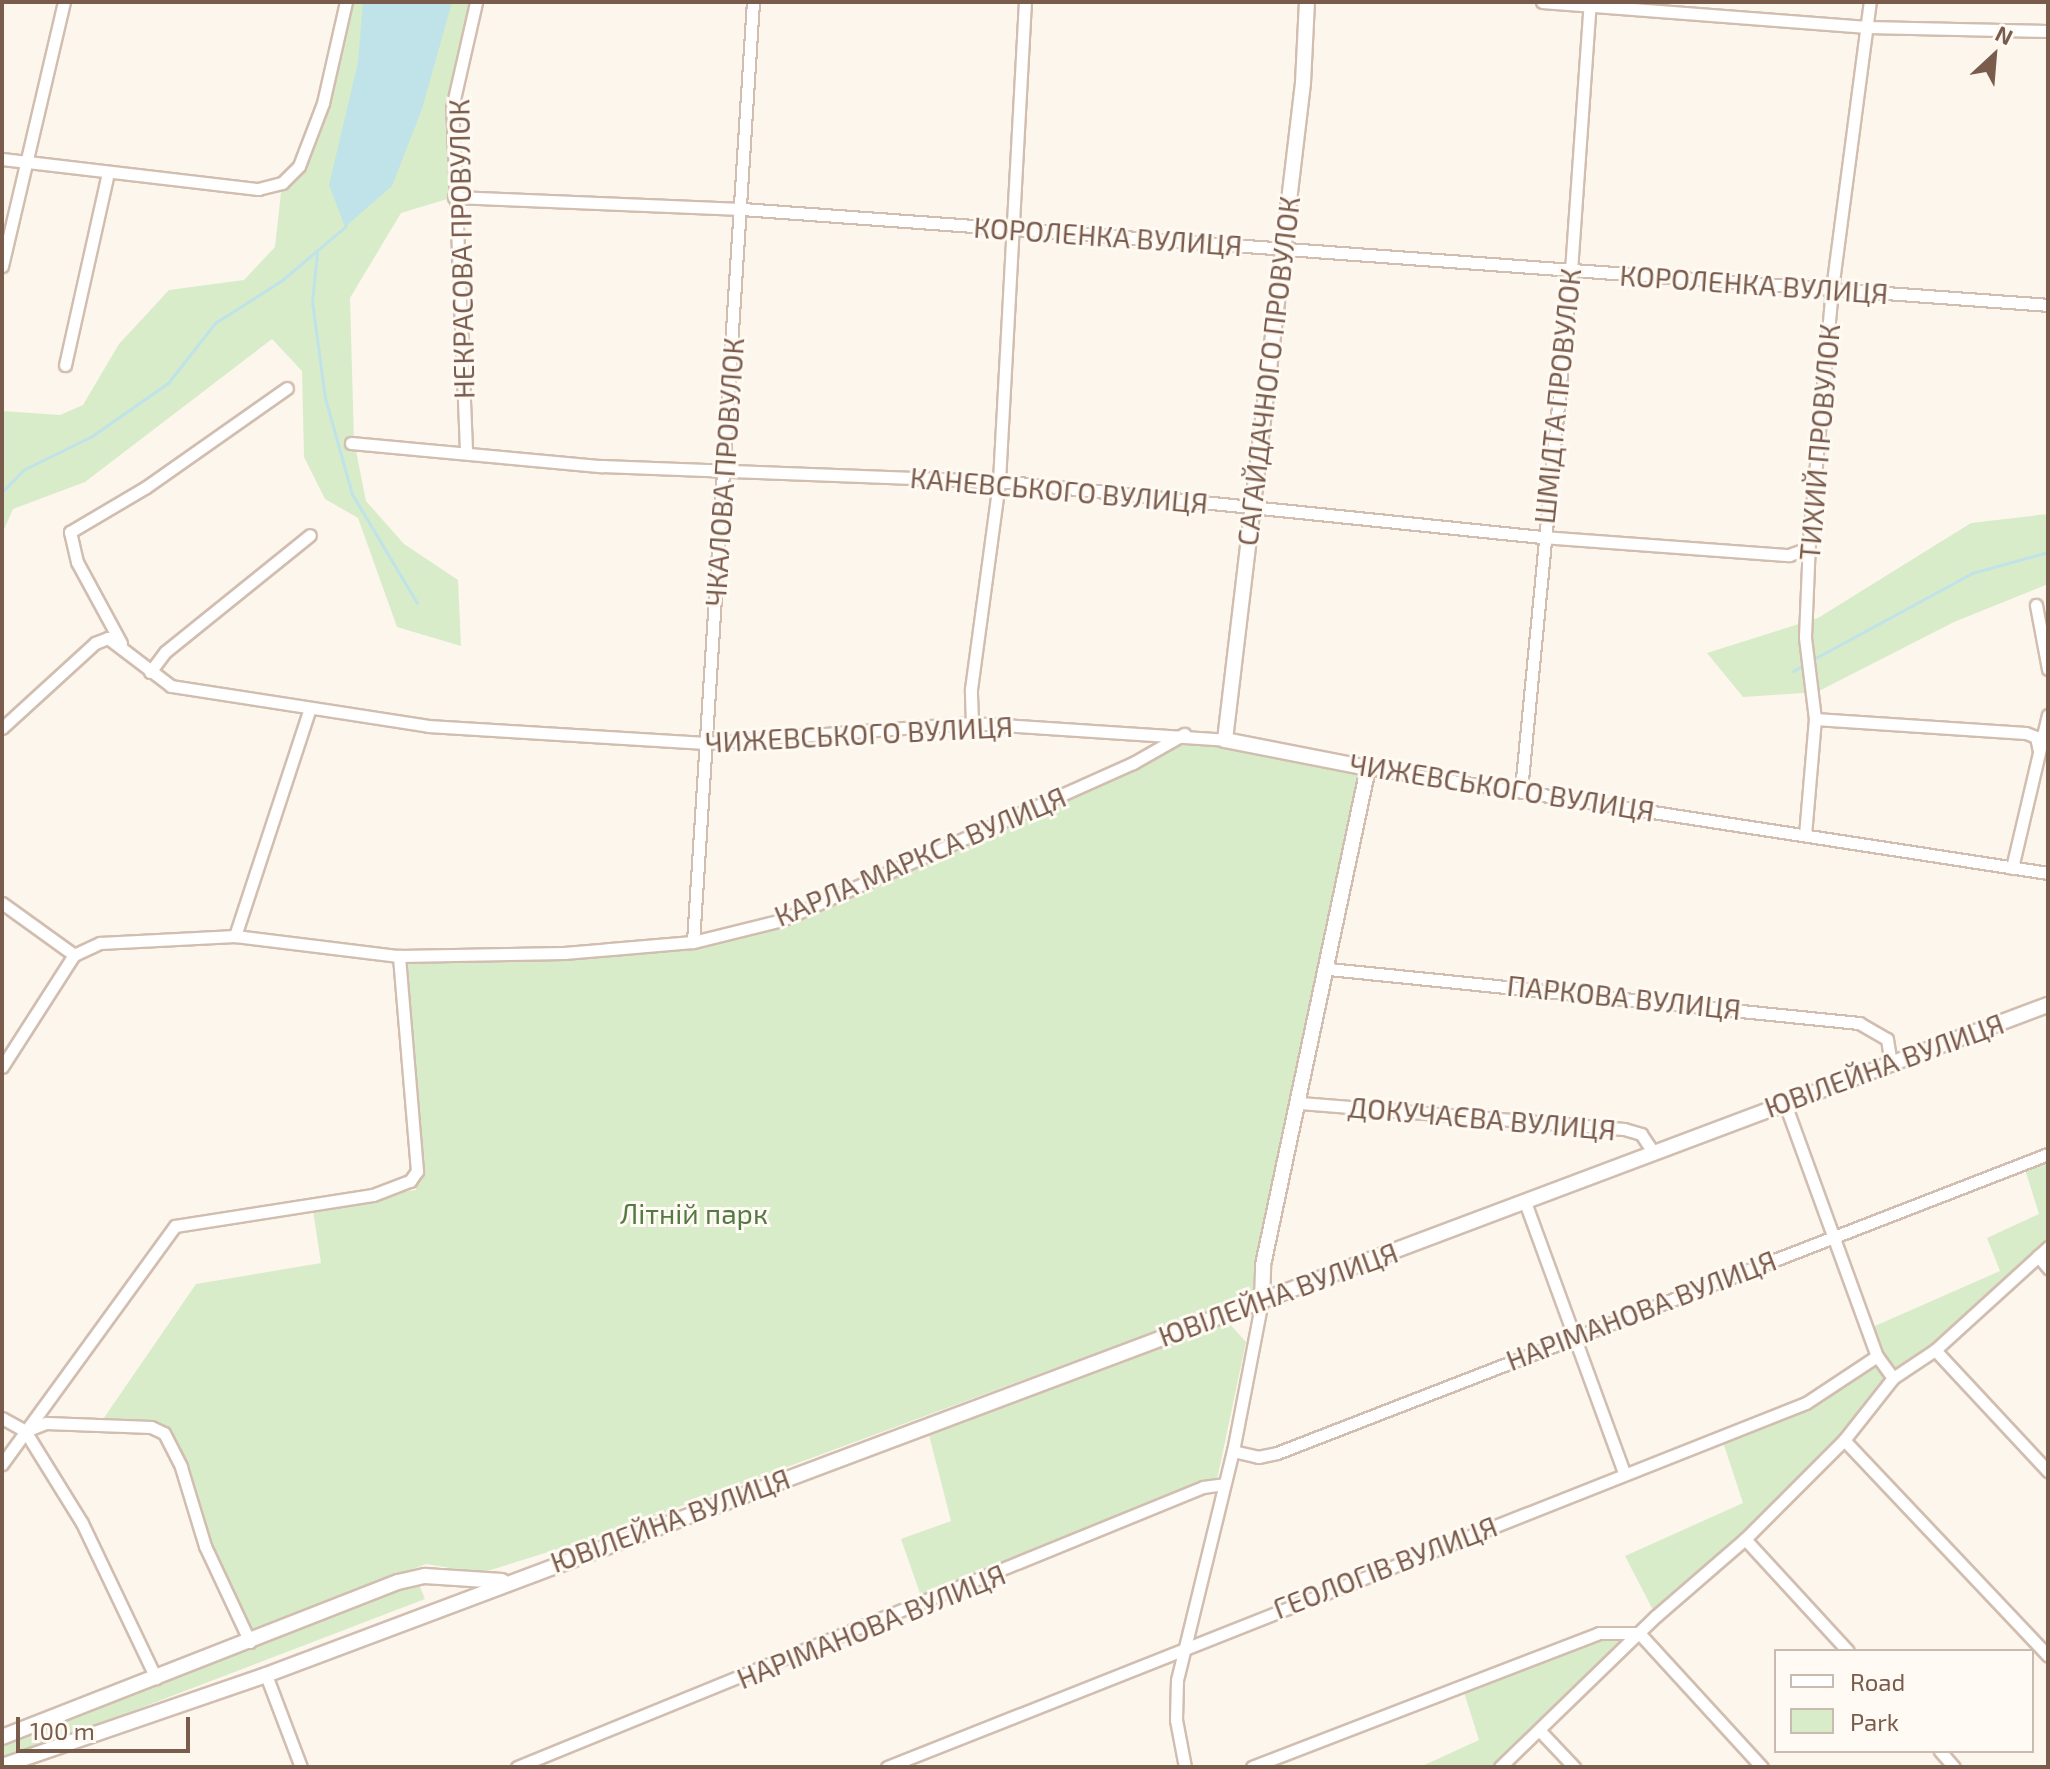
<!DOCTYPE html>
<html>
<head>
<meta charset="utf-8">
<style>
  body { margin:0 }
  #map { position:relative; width:2050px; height:1769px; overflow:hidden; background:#fdf6ec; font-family:"Exo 2",sans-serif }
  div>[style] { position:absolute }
  .green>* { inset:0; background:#d8ecc9 }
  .water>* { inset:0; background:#bfe3e8 }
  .stream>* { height:3px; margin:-1.5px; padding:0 1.5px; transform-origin:1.5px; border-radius:1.5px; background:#bfe3e8 }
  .roads { filter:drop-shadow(2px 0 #d1beb0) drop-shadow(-2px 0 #d1beb0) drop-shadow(0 2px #d1beb0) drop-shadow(0 -2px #d1beb0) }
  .minor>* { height:11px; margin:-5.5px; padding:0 5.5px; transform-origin:5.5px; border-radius:5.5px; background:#fff }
  .tertiary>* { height:14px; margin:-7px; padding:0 7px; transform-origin:7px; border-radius:7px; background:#fff }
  span { translate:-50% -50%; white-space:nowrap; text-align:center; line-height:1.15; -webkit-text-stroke:6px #fffaf3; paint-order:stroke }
  .street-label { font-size:28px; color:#7a5c4d }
  .park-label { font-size:28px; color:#537a41 }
  .frame { position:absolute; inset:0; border:4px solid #7a5c4d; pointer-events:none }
  .legend { position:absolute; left:1774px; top:1649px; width:260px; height:104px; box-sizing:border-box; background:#fffaf3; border:2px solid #cabbb1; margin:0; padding:10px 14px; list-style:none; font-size:24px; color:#7a5c4d }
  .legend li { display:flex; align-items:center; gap:16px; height:40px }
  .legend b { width:40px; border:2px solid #cabbb1 }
  .north { position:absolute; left:1954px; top:16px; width:80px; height:80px; -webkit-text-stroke:6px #fffaf3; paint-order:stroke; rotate:26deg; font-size:22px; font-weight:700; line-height:32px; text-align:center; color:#7a5c4d }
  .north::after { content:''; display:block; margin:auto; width:28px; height:36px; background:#7a5c4d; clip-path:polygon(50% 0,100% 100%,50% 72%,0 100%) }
  .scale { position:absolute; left:16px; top:1717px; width:174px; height:36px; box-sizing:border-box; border:4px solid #7a5c4d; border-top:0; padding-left:10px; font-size:24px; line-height:28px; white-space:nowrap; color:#7a5c4d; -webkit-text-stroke:6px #fffaf3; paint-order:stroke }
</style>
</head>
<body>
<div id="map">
  <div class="green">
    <div style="clip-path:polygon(346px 2px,476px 2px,452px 108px,454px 197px,401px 213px,350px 298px,354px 441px,366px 501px,404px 544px,458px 580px,461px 646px,397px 627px,358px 518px,325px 499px,304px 457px,302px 371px,272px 339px,85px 482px,13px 509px,2px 534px,2px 411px,60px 415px,83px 405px,119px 344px,169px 290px,244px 280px,275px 247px,282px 183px,291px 176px,323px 103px)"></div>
    <div style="clip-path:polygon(2048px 514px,2048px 584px,1954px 622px,1817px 692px,1743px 697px,1707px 653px,1818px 618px,1971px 523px)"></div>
    <div style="clip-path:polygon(1184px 734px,1368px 768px,1264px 1291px,600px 1536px,481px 1573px,426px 1564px,253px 1632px,205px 1546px,164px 1433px,99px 1425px,196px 1284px,321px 1263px,312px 1204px,416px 1190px,399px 956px,693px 942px,782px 920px)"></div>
    <div style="clip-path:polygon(2048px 1153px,2048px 1247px,1935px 1349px,1893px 1378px,1844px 1440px,1656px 1616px,1625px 1556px,1743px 1503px,1721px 1436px,1806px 1403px,1877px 1356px,1868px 1329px,2000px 1271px,1987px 1238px,2039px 1214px,2023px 1163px)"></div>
    <div style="clip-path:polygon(1227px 1321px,1246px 1342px,1217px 1480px,1203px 1481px,922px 1599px,901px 1539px,951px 1521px,929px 1435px)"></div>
    <div style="clip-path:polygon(416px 1577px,425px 1599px,2px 1761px,2px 1740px)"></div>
    <div style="clip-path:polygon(1599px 1633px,1639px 1633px,1500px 1767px,1420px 1767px,1479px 1740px,1462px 1686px)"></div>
  </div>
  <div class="water">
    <div style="clip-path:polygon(363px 2px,452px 2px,422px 109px,392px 186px,345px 227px,329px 185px,358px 62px)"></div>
  </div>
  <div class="stream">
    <div style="left:317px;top:253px;width:48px;rotate:95.9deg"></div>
    <div style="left:312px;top:301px;width:98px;rotate:82.4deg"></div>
    <div style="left:325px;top:398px;width:100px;rotate:74.3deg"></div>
    <div style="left:352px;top:494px;width:127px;rotate:59.2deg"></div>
    <div style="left:2px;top:492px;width:30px;rotate:-46deg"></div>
    <div style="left:23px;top:470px;width:77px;rotate:-26.2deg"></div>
    <div style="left:92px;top:436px;width:93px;rotate:-34.9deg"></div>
    <div style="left:168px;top:383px;width:76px;rotate:-51.9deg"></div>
    <div style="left:215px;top:323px;width:78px;rotate:-32.5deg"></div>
    <div style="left:281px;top:281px;width:85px;rotate:-40.2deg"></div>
    <div style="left:1810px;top:661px;width:184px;rotate:-28.5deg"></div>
    <div style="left:1972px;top:573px;width:79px;rotate:-15.4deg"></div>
    <div style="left:1793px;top:671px;width:13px;rotate:-29deg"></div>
  </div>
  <div class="roads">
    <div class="minor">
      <div style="left:1542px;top:2px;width:326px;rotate:4.4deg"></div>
      <div style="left:1867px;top:27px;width:181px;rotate:1.3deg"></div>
      <div style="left:2px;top:159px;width:258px;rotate:6.7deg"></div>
      <div style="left:258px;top:189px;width:25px;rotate:-14deg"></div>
      <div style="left:282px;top:183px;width:24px;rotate:-45deg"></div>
      <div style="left:299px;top:166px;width:67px;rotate:-69.1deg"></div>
      <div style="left:323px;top:103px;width:104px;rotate:-77.2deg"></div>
      <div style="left:454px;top:197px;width:288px;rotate:2.4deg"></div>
      <div style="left:742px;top:209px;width:1310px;rotate:4.2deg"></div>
      <div style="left:2px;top:266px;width:271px;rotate:-76.8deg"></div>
      <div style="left:65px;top:365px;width:197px;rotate:-77.4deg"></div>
      <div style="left:351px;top:443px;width:251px;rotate:5.3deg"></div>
      <div style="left:601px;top:466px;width:398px;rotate:2.2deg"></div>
      <div style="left:999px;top:481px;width:546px;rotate:5.89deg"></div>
      <div style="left:1542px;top:537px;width:248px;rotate:4.2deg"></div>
      <div style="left:1789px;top:555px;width:15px;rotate:-20deg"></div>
      <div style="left:1803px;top:550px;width:11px;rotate:-56deg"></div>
      <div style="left:466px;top:450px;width:342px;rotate:-92.3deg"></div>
      <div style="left:452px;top:108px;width:109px;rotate:-77.2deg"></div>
      <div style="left:2036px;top:605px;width:65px;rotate:79.4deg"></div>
      <div style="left:121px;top:643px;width:92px;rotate:-118.5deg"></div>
      <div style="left:77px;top:562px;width:31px;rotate:-103deg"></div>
      <div style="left:70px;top:532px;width:88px;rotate:-30.6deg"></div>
      <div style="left:146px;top:487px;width:172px;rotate:-35.1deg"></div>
      <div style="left:150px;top:672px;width:25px;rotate:-53deg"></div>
      <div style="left:165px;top:652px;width:186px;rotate:-38.9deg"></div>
      <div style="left:1815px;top:719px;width:211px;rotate:3.8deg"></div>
      <div style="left:2026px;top:733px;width:11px;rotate:22deg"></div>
      <div style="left:2036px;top:737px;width:14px;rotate:78deg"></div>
      <div style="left:972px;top:723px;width:34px;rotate:-92deg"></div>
      <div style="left:971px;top:689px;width:210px;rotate:-82.3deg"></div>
      <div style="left:999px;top:481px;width:480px;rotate:-86.9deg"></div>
      <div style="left:2px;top:728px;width:126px;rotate:-42.4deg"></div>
      <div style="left:95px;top:643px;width:14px;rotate:-21deg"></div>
      <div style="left:108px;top:638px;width:79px;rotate:37.3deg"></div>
      <div style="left:171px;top:686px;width:260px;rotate:8.8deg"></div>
      <div style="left:428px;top:726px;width:278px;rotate:3.5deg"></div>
      <div style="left:705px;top:743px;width:268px;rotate:-4.3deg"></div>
      <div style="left:972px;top:723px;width:254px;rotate:3.8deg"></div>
      <div style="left:1368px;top:768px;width:688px;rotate:8.78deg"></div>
      <div style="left:1521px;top:790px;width:521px;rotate:-84.5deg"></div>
      <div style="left:1571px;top:271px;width:270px;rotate:-86deg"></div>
      <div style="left:1805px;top:835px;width:116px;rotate:-85.1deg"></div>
      <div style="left:1815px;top:719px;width:83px;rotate:-97deg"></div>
      <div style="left:1805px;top:637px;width:96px;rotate:-87.6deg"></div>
      <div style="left:1809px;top:541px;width:253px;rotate:-84.8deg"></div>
      <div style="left:1832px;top:289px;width:290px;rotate:-82.5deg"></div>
      <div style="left:2012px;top:868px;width:157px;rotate:-76.8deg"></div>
      <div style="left:2px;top:903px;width:89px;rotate:35.8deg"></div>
      <div style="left:235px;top:936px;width:237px;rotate:-71.8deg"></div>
      <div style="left:693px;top:942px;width:942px;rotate:-86.35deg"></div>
      <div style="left:1329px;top:969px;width:533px;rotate:5.82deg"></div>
      <div style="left:1859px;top:1023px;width:32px;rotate:30deg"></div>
      <div style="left:1887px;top:1039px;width:26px;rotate:81deg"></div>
      <div style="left:2px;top:1067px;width:133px;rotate:-57.3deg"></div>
      <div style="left:74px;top:955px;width:29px;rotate:-25deg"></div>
      <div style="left:100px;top:943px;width:135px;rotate:-3deg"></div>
      <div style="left:235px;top:936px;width:165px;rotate:7deg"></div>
      <div style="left:399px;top:956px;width:165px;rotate:-1deg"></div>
      <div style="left:564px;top:953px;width:129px;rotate:-4.9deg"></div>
      <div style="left:693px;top:942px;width:92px;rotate:-13.9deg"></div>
      <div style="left:782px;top:920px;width:385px;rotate:-24.1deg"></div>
      <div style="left:1133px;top:763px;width:59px;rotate:-29.6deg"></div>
      <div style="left:1784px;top:1101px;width:271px;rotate:70deg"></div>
      <div style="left:1877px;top:1356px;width:27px;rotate:54deg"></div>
      <div style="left:1300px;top:1103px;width:325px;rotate:4.6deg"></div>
      <div style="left:1624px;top:1129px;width:18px;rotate:16deg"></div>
      <div style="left:1641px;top:1134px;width:23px;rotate:56deg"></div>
      <div style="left:1525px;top:1202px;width:289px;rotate:69.9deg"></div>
      <div style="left:2038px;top:1256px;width:16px;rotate:50deg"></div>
      <div style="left:1935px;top:1350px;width:166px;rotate:47deg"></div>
      <div style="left:2px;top:1418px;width:26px;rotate:29deg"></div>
      <div style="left:25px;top:1431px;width:108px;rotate:58.2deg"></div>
      <div style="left:82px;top:1523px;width:172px;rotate:64.5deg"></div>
      <div style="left:25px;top:1431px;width:22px;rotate:-21deg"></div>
      <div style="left:46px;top:1423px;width:105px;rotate:2.2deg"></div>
      <div style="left:151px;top:1427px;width:14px;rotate:25deg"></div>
      <div style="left:164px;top:1433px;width:38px;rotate:63deg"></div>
      <div style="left:181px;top:1467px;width:83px;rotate:73.1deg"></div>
      <div style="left:205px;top:1546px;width:106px;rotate:64.9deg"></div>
      <div style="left:1844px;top:1440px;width:297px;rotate:46.6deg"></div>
      <div style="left:1233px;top:1451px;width:26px;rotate:13deg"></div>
      <div style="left:1258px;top:1457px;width:19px;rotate:-12deg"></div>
      <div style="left:1277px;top:1453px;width:827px;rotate:-21.2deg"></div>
      <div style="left:2px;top:1464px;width:294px;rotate:-54deg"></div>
      <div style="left:175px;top:1226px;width:200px;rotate:-8.9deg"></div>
      <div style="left:373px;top:1195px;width:40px;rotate:-21deg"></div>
      <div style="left:410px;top:1181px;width:12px;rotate:-55deg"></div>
      <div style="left:417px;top:1171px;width:216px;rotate:-94.8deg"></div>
      <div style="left:1745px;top:1539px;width:152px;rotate:47.4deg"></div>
      <div style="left:266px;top:1675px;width:98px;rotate:69.2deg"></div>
      <div style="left:1540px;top:1731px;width:50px;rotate:46.6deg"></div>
      <div style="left:1940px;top:1751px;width:21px;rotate:49deg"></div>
      <div style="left:517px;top:1767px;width:741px;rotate:-22.2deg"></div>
      <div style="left:1203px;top:1487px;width:21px;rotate:-8deg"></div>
      <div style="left:887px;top:1767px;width:988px;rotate:-21.61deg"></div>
      <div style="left:1806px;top:1403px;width:85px;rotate:-33.5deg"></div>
      <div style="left:1185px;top:1767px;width:48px;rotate:-100.8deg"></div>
      <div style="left:1176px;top:1720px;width:40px;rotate:-88.6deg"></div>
      <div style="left:1177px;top:1680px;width:236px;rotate:-76.3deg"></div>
      <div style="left:1233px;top:1451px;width:154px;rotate:-79.1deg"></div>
      <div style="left:1252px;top:1767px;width:372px;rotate:-21.1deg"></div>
      <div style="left:1599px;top:1633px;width:40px"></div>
      <div style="left:1639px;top:1633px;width:182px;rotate:47.5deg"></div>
      <div style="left:1500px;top:1767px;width:217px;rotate:-44.1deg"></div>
      <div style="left:1656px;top:1616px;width:118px;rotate:-40.9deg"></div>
      <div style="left:1745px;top:1539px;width:140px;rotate:-45deg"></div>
      <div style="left:1844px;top:1440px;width:79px;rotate:-51.7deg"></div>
      <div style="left:1893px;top:1378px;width:50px;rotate:-33.7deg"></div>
      <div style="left:1935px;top:1350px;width:153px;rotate:-42.3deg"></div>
    </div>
    <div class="tertiary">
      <div style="left:1262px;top:1300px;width:35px;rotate:-88deg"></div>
      <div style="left:1263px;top:1265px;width:508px;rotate:-78.07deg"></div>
      <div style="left:1368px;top:768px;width:146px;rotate:-168.9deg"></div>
      <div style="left:1225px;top:740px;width:662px;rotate:-83.23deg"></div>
      <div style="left:1303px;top:83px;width:81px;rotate:-87.2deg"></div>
      <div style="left:2px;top:1737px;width:425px;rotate:-21.4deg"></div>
      <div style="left:398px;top:1582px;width:28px;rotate:-13deg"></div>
      <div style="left:425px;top:1576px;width:77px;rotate:3.7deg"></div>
      <div style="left:2px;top:1766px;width:279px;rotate:-19deg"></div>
      <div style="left:266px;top:1675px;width:1904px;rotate:-20.61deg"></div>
    </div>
  </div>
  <div class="street-label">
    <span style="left:1108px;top:236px;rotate:4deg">КОРОЛЕНКА ВУЛИЦЯ</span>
    <span style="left:461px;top:249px;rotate:-91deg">НЕКРАСОВА ПРОВУЛОК</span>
    <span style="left:1754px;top:284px;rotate:4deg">КОРОЛЕНКА ВУЛИЦЯ</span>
    <span style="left:1268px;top:371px;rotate:-83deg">САГАЙДАЧНОГО ПРОВУЛОК</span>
    <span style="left:1557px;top:396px;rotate:-84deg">ШМІДТА ПРОВУЛОК</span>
    <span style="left:1819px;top:442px;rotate:-85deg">ТИХИЙ ПРОВУЛОК</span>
    <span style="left:724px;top:472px;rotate:-86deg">ЧКАЛОВА ПРОВУЛОК</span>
    <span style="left:1059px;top:490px;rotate:5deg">КАНЕВСЬКОГО ВУЛИЦЯ</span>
    <span style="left:859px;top:734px;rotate:-3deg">ЧИЖЕВСЬКОГО ВУЛИЦЯ</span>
    <span style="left:1502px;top:787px;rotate:9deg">ЧИЖЕВСЬКОГО ВУЛИЦЯ</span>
    <span style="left:920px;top:856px;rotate:-23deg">КАРЛА МАРКСА ВУЛИЦЯ</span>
    <span style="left:1624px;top:997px;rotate:6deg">ПАРКОВА ВУЛИЦЯ</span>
    <span style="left:1884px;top:1065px;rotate:-20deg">ЮВІЛЕЙНА ВУЛИЦЯ</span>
    <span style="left:1482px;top:1118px;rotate:5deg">ДОКУЧАЄВА ВУЛИЦЯ</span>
    <span style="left:1278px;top:1294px;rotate:-20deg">ЮВІЛЕЙНА ВУЛИЦЯ</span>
    <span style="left:1641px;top:1310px;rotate:-21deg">НАРІМАНОВА ВУЛИЦЯ</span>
    <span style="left:670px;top:1520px;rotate:-20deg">ЮВІЛЕЙНА ВУЛИЦЯ</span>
    <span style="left:1385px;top:1567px;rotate:-21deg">ГЕОЛОГІВ ВУЛИЦЯ</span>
    <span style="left:871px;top:1626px;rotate:-22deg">НАРІМАНОВА ВУЛИЦЯ</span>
  </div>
  <div class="park-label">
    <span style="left:694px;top:1213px">Літній парк</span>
  </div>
  <div class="frame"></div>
  <ul class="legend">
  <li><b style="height:10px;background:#fff"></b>Road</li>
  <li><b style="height:22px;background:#d8ecc9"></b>Park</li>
  </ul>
  <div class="north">N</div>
  <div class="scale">100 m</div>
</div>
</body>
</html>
